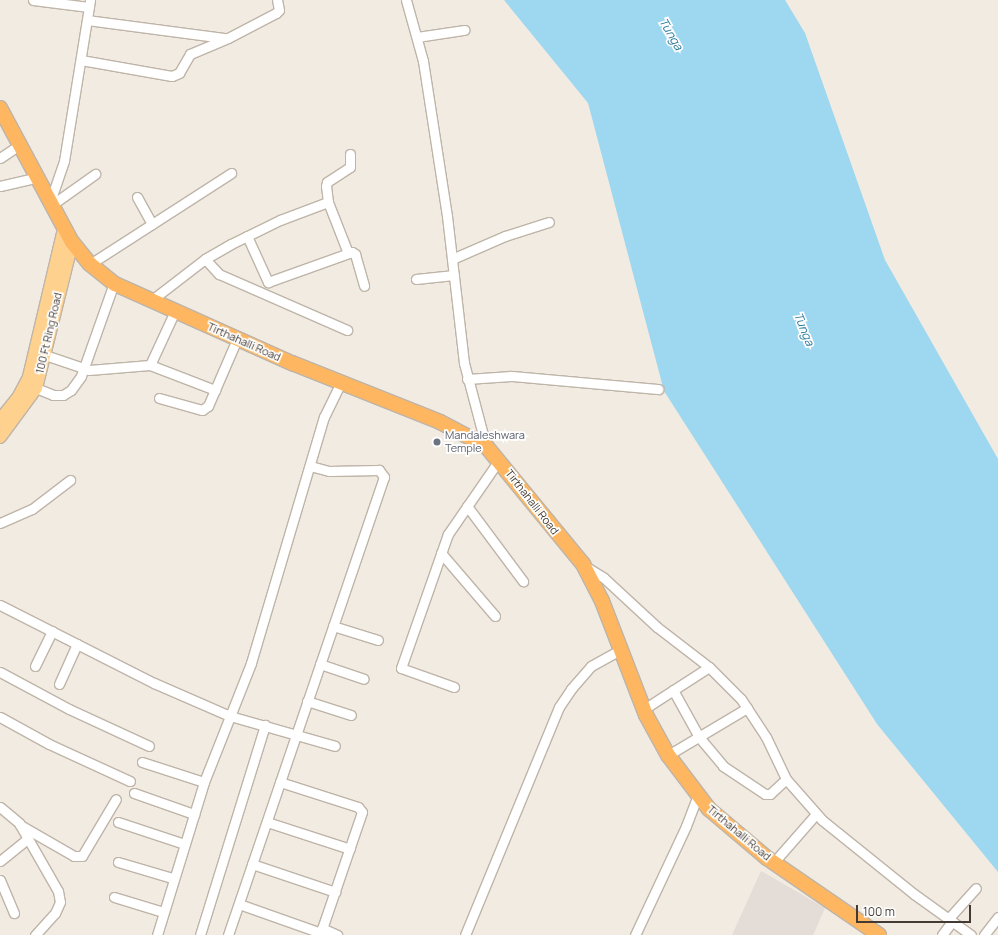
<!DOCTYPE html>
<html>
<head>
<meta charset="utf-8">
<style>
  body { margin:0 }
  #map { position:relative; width:998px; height:935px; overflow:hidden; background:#f1ebe2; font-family:Manrope,sans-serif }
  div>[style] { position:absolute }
  .industrial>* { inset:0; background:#e3dcd7 }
  .water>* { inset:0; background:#9dd7f0 }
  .roads { filter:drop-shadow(1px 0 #bfb4a8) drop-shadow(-1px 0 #bfb4a8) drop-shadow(0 1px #bfb4a8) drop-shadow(0 -1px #bfb4a8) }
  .minor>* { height:9px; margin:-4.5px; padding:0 4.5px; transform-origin:4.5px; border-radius:4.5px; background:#fff }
  .major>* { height:12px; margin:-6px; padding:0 6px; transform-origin:6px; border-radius:6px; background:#fed18e }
  .highway>* { height:14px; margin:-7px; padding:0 7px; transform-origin:7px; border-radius:7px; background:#feb760 }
  .dots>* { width:11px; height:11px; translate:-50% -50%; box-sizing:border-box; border:2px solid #fff; border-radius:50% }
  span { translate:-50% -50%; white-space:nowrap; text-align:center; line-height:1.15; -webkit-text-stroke:3.5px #fff; paint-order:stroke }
  .street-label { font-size:11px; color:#423a33 }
  .worship-label { font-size:11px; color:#5b616d }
  .left { translate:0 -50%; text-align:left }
  .water-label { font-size:12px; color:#2a7a9d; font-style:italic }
  .scale { position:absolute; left:856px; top:905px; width:115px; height:18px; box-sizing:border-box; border:2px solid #423a33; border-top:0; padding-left:5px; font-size:12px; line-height:14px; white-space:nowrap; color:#423a33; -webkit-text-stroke:3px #fff; paint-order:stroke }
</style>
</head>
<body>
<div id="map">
  <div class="industrial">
    <div style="clip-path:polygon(761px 871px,825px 908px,813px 935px,732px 935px)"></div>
  </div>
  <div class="water">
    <div style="clip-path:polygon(504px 0,785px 0,805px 33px,885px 260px,998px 459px,998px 872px,877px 724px,664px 391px,588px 103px)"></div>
  </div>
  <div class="roads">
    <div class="minor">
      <div style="left:33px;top:0;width:56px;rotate:7.1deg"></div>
      <div style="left:406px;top:0;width:63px;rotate:74.4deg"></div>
      <div style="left:423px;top:61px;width:157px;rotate:81.2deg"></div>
      <div style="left:447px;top:216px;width:148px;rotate:83.4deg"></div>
      <div style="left:464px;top:363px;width:86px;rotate:75.2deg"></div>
      <div style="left:87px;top:20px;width:138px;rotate:7.5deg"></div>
      <div style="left:417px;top:37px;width:48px;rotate:-8.5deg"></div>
      <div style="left:81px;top:60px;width:92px;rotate:10deg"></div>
      <div style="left:172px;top:76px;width:8px;rotate:-23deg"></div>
      <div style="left:179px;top:73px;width:22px;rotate:-60deg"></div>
      <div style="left:190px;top:54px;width:41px;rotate:-22.8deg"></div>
      <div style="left:228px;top:38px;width:54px;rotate:-27.5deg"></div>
      <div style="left:276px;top:13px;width:4px;rotate:-45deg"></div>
      <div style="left:279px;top:10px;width:10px;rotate:-101deg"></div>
      <div style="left:0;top:158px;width:25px;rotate:-34deg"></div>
      <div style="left:0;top:186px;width:40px;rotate:-13deg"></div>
      <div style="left:137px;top:197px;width:31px;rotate:61deg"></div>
      <div style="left:51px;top:199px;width:40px;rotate:-71.1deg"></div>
      <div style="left:64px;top:161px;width:163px;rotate:-80.8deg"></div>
      <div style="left:53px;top:204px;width:52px;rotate:-35.5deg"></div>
      <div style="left:247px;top:236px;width:51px;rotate:65.5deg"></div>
      <div style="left:268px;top:282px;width:89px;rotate:-19.7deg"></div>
      <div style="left:352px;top:252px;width:4px;rotate:34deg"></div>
      <div style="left:355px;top:254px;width:33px;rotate:74deg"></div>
      <div style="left:348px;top:253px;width:55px;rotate:-111.4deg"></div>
      <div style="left:328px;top:202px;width:16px;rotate:-97deg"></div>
      <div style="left:326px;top:186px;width:4px;rotate:-76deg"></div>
      <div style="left:327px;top:182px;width:27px;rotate:-33deg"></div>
      <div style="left:350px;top:167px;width:13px;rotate:-90deg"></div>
      <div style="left:205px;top:259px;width:21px;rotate:47deg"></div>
      <div style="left:219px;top:274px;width:140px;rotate:23.6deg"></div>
      <div style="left:452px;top:259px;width:58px;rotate:-23.5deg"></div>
      <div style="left:505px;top:236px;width:46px;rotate:-17.7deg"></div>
      <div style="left:90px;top:264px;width:168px;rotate:-32.8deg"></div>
      <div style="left:416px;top:279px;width:38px;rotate:-6deg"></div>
      <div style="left:153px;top:299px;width:66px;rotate:-37.6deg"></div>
      <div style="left:205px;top:259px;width:30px;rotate:-30deg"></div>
      <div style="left:231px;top:244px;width:55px;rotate:-26.1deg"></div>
      <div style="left:280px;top:220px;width:51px;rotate:-20.6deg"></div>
      <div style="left:45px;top:355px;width:46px;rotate:18.8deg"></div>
      <div style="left:89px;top:370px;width:61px;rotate:-4.7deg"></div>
      <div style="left:150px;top:365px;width:70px;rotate:21deg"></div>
      <div style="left:150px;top:365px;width:60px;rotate:-65.2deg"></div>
      <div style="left:467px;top:379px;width:44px;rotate:-3.9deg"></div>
      <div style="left:511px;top:376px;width:148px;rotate:5.1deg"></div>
      <div style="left:36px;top:388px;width:18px;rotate:22deg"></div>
      <div style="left:53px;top:395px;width:10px"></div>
      <div style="left:63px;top:395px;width:9px;rotate:-32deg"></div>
      <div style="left:71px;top:390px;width:17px;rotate:-54deg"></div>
      <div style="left:81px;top:376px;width:99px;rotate:-70.5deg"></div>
      <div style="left:159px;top:398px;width:45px;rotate:15.6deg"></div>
      <div style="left:202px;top:410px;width:7px;rotate:-34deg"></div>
      <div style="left:208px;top:406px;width:73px;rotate:-66.6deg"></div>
      <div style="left:467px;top:506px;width:94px;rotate:53.3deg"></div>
      <div style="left:0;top:523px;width:35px;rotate:-24deg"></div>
      <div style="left:32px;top:509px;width:48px;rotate:-37.3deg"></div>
      <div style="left:441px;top:553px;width:83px;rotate:49.4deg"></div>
      <div style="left:585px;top:566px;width:22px;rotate:32deg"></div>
      <div style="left:604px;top:578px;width:72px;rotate:42.8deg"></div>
      <div style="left:657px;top:627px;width:66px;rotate:37.6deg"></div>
      <div style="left:709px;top:667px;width:45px;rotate:45deg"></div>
      <div style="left:741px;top:699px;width:45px;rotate:56.7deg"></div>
      <div style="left:766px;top:737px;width:47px;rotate:64.5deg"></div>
      <div style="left:786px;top:779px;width:55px;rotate:48.7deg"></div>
      <div style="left:822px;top:820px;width:118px;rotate:38.8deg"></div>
      <div style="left:914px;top:894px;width:70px;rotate:35.7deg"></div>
      <div style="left:0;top:605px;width:173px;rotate:26.9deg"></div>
      <div style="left:154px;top:683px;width:83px;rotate:23.5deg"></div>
      <div style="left:230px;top:716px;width:109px;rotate:15.9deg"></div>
      <div style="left:333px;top:626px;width:47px;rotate:17.3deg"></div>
      <div style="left:320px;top:664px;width:46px;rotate:18.8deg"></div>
      <div style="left:35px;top:666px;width:39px;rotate:-64deg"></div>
      <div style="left:0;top:672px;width:78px;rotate:28.2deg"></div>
      <div style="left:69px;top:709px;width:88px;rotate:24.8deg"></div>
      <div style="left:59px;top:684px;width:44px;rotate:-65.8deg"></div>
      <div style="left:454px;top:687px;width:56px;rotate:-160.3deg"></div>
      <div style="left:401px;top:668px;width:142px;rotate:-70.7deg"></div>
      <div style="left:448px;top:534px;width:90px;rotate:-55.4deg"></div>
      <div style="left:673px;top:690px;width:54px;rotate:61deg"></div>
      <div style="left:699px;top:737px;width:38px;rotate:50deg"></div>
      <div style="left:723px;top:766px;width:50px;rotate:33.7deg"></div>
      <div style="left:765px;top:794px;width:5px"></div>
      <div style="left:770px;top:794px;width:22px;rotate:-43deg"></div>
      <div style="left:307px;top:701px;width:46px;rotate:17.7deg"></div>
      <div style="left:644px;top:709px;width:77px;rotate:-32.9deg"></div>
      <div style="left:0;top:717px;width:56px;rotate:28.9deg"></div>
      <div style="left:49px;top:744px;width:89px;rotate:24.6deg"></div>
      <div style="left:668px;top:755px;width:92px;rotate:-30.7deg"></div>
      <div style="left:142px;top:762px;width:65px;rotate:17.9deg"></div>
      <div style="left:280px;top:782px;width:82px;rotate:17.8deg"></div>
      <div style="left:358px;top:807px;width:6px;rotate:51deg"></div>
      <div style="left:362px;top:812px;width:130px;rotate:108.9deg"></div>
      <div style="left:134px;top:793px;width:64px;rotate:19.3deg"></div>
      <div style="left:0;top:807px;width:25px;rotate:40deg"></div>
      <div style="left:19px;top:823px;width:78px;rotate:60.2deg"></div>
      <div style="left:58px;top:891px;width:11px;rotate:80deg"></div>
      <div style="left:60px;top:902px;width:12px;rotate:114deg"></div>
      <div style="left:55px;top:913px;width:30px;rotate:132deg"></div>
      <div style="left:118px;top:822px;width:70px;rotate:18.4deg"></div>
      <div style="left:267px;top:822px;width:87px;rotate:18deg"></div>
      <div style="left:20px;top:825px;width:62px;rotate:29.9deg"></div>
      <div style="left:74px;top:856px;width:8px"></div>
      <div style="left:82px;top:856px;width:66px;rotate:-59.2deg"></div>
      <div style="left:0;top:861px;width:35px;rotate:-39deg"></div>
      <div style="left:118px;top:862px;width:56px;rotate:16.5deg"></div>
      <div style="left:774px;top:862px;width:64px;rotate:-48.8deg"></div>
      <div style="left:252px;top:864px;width:88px;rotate:18.6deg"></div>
      <div style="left:0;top:880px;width:36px;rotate:67deg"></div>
      <div style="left:114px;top:897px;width:51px;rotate:17deg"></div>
      <div style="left:239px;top:904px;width:87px;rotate:19.5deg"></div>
      <div style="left:949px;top:918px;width:40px;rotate:-48deg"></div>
      <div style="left:322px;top:928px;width:17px;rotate:25deg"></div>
      <div style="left:157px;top:935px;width:160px;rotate:-72.9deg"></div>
      <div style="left:204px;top:782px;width:128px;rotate:-68.4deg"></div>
      <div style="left:251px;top:663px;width:257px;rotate:-73.5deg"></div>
      <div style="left:324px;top:417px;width:37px;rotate:-64deg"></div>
      <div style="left:200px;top:935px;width:220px;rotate:-72.8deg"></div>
      <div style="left:228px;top:935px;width:484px;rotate:-71.2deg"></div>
      <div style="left:384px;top:477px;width:9px;rotate:-126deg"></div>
      <div style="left:379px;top:470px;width:50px;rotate:178.9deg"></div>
      <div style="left:329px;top:471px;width:20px;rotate:-165deg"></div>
      <div style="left:465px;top:935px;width:247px;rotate:-67.6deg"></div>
      <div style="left:559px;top:707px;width:22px;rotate:-56deg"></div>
      <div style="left:571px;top:689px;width:30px;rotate:-49deg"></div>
      <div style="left:591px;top:666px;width:33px;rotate:-29deg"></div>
      <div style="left:635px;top:935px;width:120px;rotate:-64.9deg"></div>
      <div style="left:686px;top:826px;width:33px;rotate:-69deg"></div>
      <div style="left:942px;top:935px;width:17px;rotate:-54deg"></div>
      <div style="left:984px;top:935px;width:23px;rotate:-52deg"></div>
    </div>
    <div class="major">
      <div style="left:0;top:420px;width:28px;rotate:-51deg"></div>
      <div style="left:18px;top:398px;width:24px;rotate:-62deg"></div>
      <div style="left:29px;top:377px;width:152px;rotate:-76.7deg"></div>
      <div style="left:0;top:437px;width:61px;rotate:-53.7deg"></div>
      <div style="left:36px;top:388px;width:150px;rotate:-76.1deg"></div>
    </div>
    <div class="highway">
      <div style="left:0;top:108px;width:152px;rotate:61.8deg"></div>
      <div style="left:72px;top:242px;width:28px;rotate:51deg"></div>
      <div style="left:90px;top:264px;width:32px;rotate:39deg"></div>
      <div style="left:115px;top:284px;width:194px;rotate:24.1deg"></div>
      <div style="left:292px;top:363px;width:159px;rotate:21.7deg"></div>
      <div style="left:440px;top:422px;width:52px;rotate:27.6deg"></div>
      <div style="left:486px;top:446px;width:153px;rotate:50.6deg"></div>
      <div style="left:583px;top:564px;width:42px;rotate:62.8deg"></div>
      <div style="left:602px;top:601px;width:122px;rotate:68.9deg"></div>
      <div style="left:646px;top:715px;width:46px;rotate:61.2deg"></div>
      <div style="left:668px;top:755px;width:68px;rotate:52.8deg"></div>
      <div style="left:709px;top:809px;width:76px;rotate:40.2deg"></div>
      <div style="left:767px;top:858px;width:136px;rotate:34.5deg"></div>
    </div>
  </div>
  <div class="dots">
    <div style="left:437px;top:442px;background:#6b7280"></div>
  </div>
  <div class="street-label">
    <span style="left:49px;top:333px;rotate:-77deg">100 Ft Ring Road</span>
    <span style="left:244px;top:342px;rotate:24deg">Tirthahalli Road</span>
    <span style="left:532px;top:502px;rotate:52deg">Tirthahalli Road</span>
    <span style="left:739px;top:833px;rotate:40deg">Tirthahalli Road</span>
  </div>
  <div class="worship-label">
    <span class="left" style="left:445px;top:442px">Mandaleshwara<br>Temple</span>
  </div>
  <div class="water-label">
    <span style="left:671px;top:34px;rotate:60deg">Tunga</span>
    <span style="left:804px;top:329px;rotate:68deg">Tunga</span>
  </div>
  <div class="scale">100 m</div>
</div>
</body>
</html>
